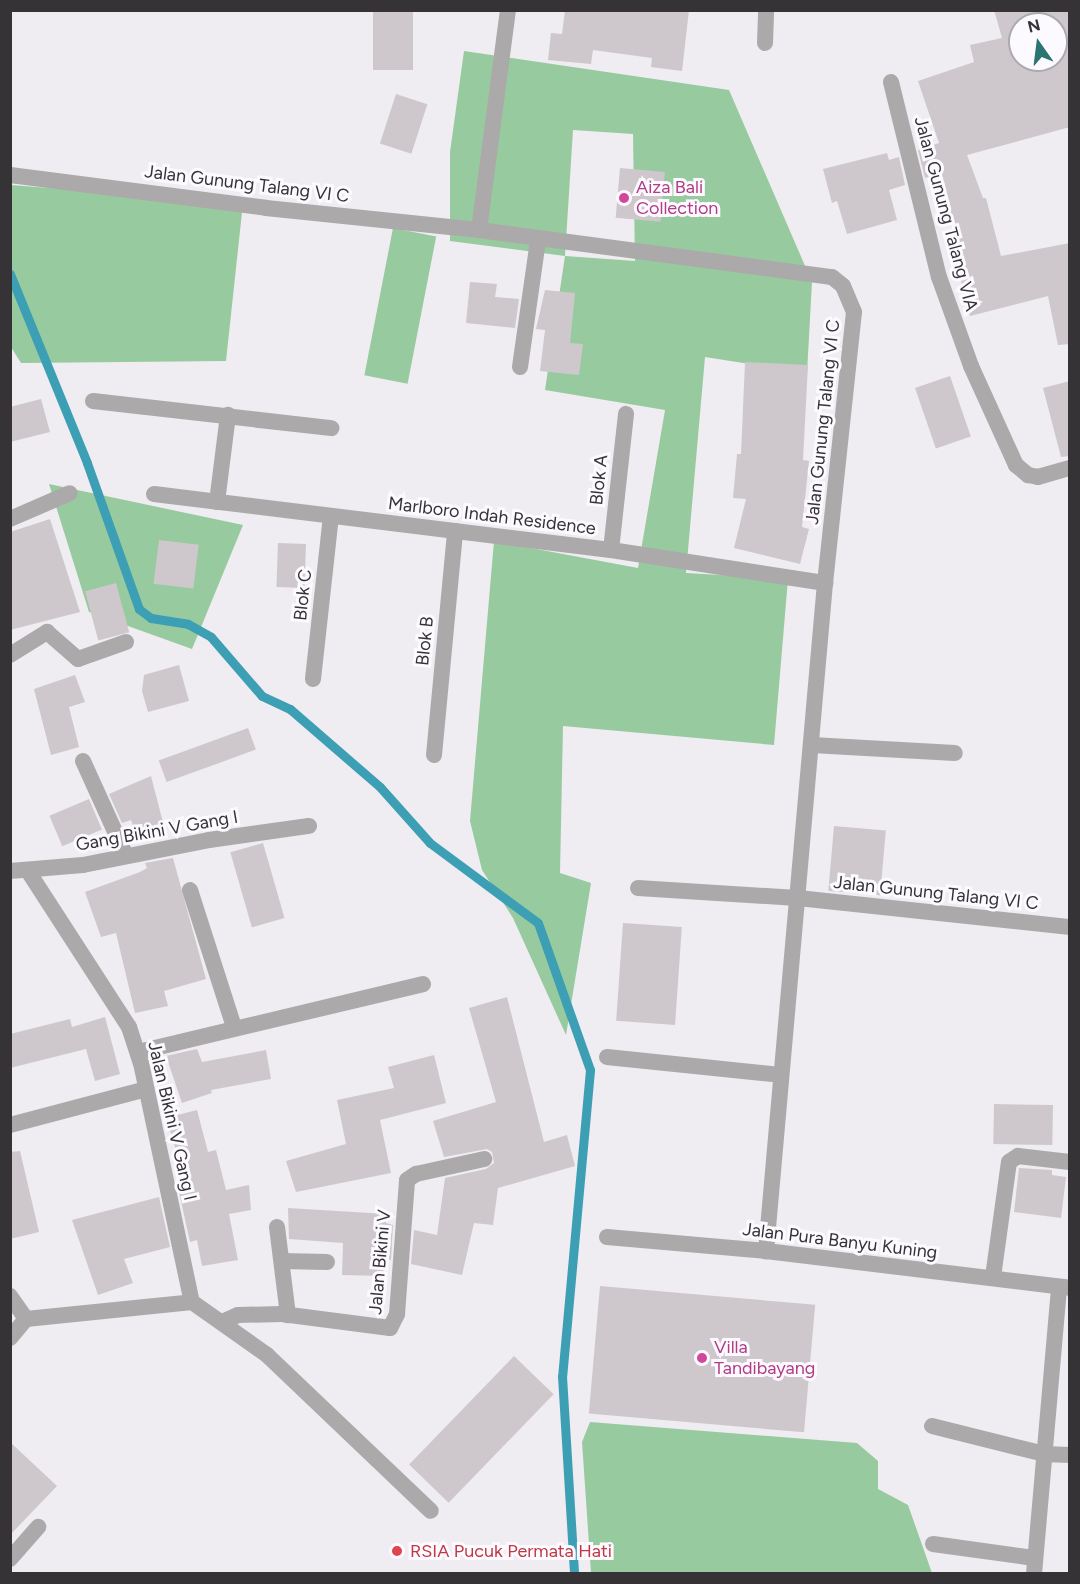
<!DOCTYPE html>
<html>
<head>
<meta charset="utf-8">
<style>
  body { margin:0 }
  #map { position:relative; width:1080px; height:1584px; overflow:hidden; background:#efecf2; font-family:Figtree,sans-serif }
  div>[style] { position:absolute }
  .green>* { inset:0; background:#98ca9f; transform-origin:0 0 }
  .stream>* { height:9px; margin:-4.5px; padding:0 4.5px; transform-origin:4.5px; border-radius:4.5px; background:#3d9fb4 }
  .building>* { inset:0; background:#cec8cc; transform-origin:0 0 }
  .minor>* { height:16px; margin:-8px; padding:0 8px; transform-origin:8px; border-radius:8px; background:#aca9aa }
  .dots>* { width:16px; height:16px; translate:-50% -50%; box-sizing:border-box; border:3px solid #fcfaff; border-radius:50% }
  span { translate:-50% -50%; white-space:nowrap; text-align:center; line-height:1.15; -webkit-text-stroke:6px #fcfaff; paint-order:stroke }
  .street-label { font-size:18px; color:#353336 }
  .hotel-label { font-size:18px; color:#b23c85 }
  .left { translate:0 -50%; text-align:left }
  .health-label { font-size:18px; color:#be3a42 }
  .frame { position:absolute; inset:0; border:12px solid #353336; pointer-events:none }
  .north { position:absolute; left:1008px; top:12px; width:60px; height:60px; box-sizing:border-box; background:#fcfaff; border:2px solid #acaaaf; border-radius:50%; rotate:346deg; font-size:16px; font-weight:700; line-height:24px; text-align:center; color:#353336 }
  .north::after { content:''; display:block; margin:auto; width:21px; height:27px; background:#2a7471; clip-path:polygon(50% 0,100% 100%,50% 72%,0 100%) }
</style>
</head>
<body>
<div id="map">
  <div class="green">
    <div style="clip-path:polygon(evenodd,464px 51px,729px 90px,812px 282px,807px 373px,705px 357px,686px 573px,788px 579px,774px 745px,563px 726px,560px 873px,591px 883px,566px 1035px,513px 918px,482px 870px,470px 821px,494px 541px,638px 568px,665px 410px,545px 390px,565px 256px,450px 241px,450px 152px,464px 51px,573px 130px,633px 134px,635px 261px,565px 256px,573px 130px)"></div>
    <div style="clip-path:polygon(11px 185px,243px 203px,226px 361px,21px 363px,11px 347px)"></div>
    <div style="left:393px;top:228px;width:44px;height:150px;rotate:11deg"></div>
    <div style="clip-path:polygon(49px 484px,243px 525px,192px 649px,89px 612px)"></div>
    <div style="clip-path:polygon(590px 1422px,857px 1443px,878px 1461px,878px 1489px,908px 1505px,932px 1573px,591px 1573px,582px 1442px)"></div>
  </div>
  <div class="stream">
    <div style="left:10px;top:274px;width:204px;rotate:67.8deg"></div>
    <div style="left:87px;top:463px;width:155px;rotate:70.4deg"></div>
    <div style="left:139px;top:609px;width:15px;rotate:37deg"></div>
    <div style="left:151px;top:618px;width:37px;rotate:9deg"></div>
    <div style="left:188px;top:624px;width:26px;rotate:29deg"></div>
    <div style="left:211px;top:637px;width:78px;rotate:49.2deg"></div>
    <div style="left:262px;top:696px;width:31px;rotate:25deg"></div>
    <div style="left:290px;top:709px;width:119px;rotate:40.9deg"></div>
    <div style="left:380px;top:787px;width:75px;rotate:48.2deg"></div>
    <div style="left:430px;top:843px;width:134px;rotate:36.5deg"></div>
    <div style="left:538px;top:923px;width:156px;rotate:70.5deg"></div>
    <div style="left:590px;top:1070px;width:307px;rotate:95.2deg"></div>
    <div style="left:562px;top:1376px;width:198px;rotate:86.5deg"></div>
  </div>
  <div class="building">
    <div style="left:373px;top:10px;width:40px;height:60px"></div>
    <div style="clip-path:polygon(565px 10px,689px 10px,682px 71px,651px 67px,652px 58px,593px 50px,591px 64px,548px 60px,551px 33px,562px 34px)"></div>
    <div style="clip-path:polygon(evenodd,994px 10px,1070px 10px,1070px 127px,967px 155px,983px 198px,986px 198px,1001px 256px,1070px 243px,1070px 344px,1058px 345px,1048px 296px,970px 316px,961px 281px,968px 279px,940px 173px,925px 178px,918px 150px,939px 143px,918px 81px,974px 62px,970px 45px,1002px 38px,994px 10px,1020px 24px,1056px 24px,1056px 60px,1020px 60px,1020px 24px)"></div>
    <div style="left:396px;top:94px;width:33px;height:52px;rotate:18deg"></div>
    <div style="clip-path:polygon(887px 153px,889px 160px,899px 157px,905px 185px,889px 190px,897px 220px,847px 234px,837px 201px,832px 203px,823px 169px)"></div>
    <div style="left:620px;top:168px;width:45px;height:50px;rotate:5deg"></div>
    <div style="clip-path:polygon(470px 282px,497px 284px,495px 297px,519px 299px,515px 328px,466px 323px)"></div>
    <div style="clip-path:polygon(545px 290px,575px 293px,570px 343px,583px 344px,579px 375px,540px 371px,545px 330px,536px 329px)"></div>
    <div style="clip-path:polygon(745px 362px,808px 365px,803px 460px,809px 461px,802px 527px,809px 529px,800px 564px,734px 548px,746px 499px,733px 498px,737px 454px,741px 454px)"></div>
    <div style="left:950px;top:376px;width:64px;height:37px;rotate:71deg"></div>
    <div style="clip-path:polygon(1070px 381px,1070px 456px,1061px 457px,1043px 388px)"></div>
    <div style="clip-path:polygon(41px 399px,50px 432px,10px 442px,10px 407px)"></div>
    <div style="clip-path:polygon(50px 519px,80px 612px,10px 630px,10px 532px)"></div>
    <div style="left:159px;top:540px;width:40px;height:44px;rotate:7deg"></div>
    <div style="left:278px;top:543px;width:28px;height:44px;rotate:2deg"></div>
    <div style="left:116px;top:583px;width:51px;height:32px;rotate:75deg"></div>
    <div style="clip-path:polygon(179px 665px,189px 701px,148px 712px,142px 691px,144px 675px)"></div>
    <div style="clip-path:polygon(75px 675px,85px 702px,69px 707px,79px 747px,51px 755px,34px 689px)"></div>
    <div style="left:248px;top:728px;width:23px;height:95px;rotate:70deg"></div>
    <div style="clip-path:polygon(151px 776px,167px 838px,139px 843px,131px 820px,122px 823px,109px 794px)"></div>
    <div style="left:89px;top:799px;width:33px;height:43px;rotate:67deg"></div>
    <div style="left:834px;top:826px;width:52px;height:65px;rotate:5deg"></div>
    <div style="left:263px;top:843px;width:78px;height:34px;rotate:74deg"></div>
    <div style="clip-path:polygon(173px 858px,206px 979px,164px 991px,168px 1006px,135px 1013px,116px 933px,101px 937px,85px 892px,140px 872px,147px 868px,145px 863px)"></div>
    <div style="left:623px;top:923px;width:59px;height:98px;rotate:4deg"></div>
    <div style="clip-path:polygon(507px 997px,544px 1142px,567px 1135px,575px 1166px,498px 1188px,493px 1225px,474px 1223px,462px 1275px,411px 1264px,414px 1230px,437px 1235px,445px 1178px,486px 1169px,494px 1163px,492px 1152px,487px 1149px,444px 1157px,433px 1121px,496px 1102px,469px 1008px)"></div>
    <div style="clip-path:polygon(105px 1017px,120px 1074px,95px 1081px,86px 1049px,10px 1068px,10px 1034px,70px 1019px,72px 1027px)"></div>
    <div style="clip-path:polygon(197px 1049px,202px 1062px,266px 1050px,271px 1079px,211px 1090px,212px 1093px,182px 1103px,166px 1056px)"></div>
    <div style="clip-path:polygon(434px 1055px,446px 1103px,380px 1120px,391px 1173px,296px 1192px,286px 1161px,346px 1144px,337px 1100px,394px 1088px,388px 1067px)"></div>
    <div style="left:994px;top:1104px;width:59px;height:40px;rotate:1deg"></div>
    <div style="clip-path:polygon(197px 1110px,208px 1152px,216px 1150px,226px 1190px,249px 1185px,251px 1210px,229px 1214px,238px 1260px,202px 1266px,197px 1240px,190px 1242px,179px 1192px,188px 1189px,166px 1118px)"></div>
    <div style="clip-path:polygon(20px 1151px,39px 1232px,10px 1239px,10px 1152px)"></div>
    <div style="clip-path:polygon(1019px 1168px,1052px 1170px,1052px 1175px,1066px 1177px,1061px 1218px,1014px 1212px)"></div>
    <div style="clip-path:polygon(159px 1197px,170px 1247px,124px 1259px,133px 1283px,98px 1295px,72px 1220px)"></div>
    <div style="clip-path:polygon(288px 1208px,386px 1214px,386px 1223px,393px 1225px,391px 1260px,384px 1258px,383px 1276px,342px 1275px,343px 1243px,289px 1239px)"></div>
    <div style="left:600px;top:1286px;width:216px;height:128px;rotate:5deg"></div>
    <div style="left:514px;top:1356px;width:55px;height:151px;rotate:44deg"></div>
    <div style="clip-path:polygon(10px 1442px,57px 1486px,10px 1535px)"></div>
  </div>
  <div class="minor">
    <div style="left:765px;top:43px;width:33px;rotate:-88deg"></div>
    <div style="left:891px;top:82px;width:201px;rotate:76.2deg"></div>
    <div style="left:939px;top:277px;width:95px;rotate:70.2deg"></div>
    <div style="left:971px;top:366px;width:109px;rotate:65.6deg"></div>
    <div style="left:1016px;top:465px;width:16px;rotate:40deg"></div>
    <div style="left:1028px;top:475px;width:10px;rotate:11deg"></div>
    <div style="left:1038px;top:477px;width:33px;rotate:-16deg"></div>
    <div style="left:10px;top:175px;width:258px;rotate:7.3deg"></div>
    <div style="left:266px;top:208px;width:214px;rotate:5.9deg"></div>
    <div style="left:479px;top:230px;width:356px;rotate:7.6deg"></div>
    <div style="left:832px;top:277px;width:14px;rotate:39deg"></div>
    <div style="left:843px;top:286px;width:28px;rotate:67deg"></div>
    <div style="left:854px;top:312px;width:273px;rotate:96.1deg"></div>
    <div style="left:825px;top:583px;width:671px;rotate:95.05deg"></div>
    <div style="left:479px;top:230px;width:222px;rotate:-82.5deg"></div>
    <div style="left:520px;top:367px;width:128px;rotate:-81.9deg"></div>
    <div style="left:93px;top:401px;width:240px;rotate:6.5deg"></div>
    <div style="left:154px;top:494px;width:460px;rotate:7deg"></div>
    <div style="left:611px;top:550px;width:217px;rotate:8.8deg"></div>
    <div style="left:217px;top:502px;width:88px;rotate:-82.8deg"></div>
    <div style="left:10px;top:519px;width:65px;rotate:-23.4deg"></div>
    <div style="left:611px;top:550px;width:137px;rotate:-83.7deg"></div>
    <div style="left:10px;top:655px;width:44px;rotate:-31.9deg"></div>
    <div style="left:47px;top:632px;width:41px;rotate:41.1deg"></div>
    <div style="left:78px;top:659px;width:51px;rotate:-19.5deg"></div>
    <div style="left:313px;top:679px;width:164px;rotate:-83.7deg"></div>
    <div style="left:812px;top:745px;width:143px;rotate:3.2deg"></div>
    <div style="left:434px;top:755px;width:225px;rotate:-84.6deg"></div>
    <div style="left:83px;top:761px;width:104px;rotate:65.6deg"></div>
    <div style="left:10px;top:871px;width:73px;rotate:-4.7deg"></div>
    <div style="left:83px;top:865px;width:128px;rotate:-11.2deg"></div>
    <div style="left:209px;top:840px;width:101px;rotate:-8deg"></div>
    <div style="left:28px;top:871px;width:186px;rotate:57.1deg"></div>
    <div style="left:129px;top:1027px;width:38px;rotate:72deg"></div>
    <div style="left:141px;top:1063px;width:244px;rotate:78deg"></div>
    <div style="left:638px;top:888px;width:160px;rotate:3.6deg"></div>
    <div style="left:798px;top:898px;width:274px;rotate:6.1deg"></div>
    <div style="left:190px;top:890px;width:144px;rotate:72.2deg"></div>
    <div style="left:138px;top:1052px;width:293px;rotate:-13.4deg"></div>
    <div style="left:607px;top:1057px;width:174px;rotate:5.9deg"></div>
    <div style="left:10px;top:1125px;width:141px;rotate:-14.8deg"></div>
    <div style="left:277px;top:1227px;width:89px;rotate:82.9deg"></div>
    <div style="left:607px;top:1237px;width:160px;rotate:5deg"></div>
    <div style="left:766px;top:1251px;width:306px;rotate:6.9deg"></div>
    <div style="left:282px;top:1261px;width:45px;rotate:1.3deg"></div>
    <div style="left:993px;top:1277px;width:116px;rotate:-82.1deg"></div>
    <div style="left:1009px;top:1162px;width:11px;rotate:-34deg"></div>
    <div style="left:1018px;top:1156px;width:52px;rotate:6.6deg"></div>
    <div style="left:10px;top:1296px;width:28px;rotate:55deg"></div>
    <div style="left:26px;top:1319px;width:167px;rotate:-5.8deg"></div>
    <div style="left:192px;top:1302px;width:92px;rotate:35.2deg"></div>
    <div style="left:267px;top:1355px;width:226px;rotate:43.6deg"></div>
    <div style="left:222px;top:1322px;width:17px;rotate:-24deg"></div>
    <div style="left:238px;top:1315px;width:44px;rotate:-1.3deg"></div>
    <div style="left:282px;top:1314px;width:109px;rotate:7.4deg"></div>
    <div style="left:390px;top:1328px;width:16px;rotate:-63deg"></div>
    <div style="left:397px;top:1314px;width:134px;rotate:-85.7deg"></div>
    <div style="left:407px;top:1180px;width:11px;rotate:-34deg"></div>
    <div style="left:416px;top:1174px;width:70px;rotate:-12.4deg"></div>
    <div style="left:10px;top:1338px;width:25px;rotate:-50deg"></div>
    <div style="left:932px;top:1426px;width:115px;rotate:14deg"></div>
    <div style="left:1044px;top:1454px;width:26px;rotate:2deg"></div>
    <div style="left:933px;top:1544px;width:102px;rotate:7.9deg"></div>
    <div style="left:10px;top:1559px;width:43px;rotate:-48.8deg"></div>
    <div style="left:1034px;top:1574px;width:288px;rotate:-85deg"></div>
  </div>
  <div class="dots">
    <div style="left:624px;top:198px;background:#d1479c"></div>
    <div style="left:702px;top:1358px;background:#d1479c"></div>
    <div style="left:397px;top:1551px;background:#e0444e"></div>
  </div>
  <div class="street-label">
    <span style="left:247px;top:184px;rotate:7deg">Jalan Gunung Talang VI C</span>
    <span style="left:946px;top:214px;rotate:75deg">Jalan Gunung Talang VIA</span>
    <span style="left:823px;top:422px;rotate:-84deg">Jalan Gunung Talang VI C</span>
    <span style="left:599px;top:480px;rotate:-84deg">Blok A</span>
    <span style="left:492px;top:516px;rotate:7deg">Marlboro Indah Residence</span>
    <span style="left:303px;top:595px;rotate:-84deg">Blok C</span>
    <span style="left:425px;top:641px;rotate:-84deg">Blok B</span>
    <span style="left:157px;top:831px;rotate:-10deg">Gang Bikini V Gang I</span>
    <span style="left:936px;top:893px;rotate:6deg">Jalan Gunung Talang VI C</span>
    <span style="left:172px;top:1121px;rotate:77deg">Jalan Bikini V Gang I</span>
    <span style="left:840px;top:1241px;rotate:7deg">Jalan Pura Banyu Kuning</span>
    <span style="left:380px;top:1262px;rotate:-85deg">Jalan Bikini V</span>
  </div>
  <div class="hotel-label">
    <span class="left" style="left:636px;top:198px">Aiza Bali<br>Collection</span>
    <span class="left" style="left:714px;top:1358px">Villa<br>Tandibayang</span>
  </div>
  <div class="health-label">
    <span class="left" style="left:410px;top:1551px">RSIA Pucuk Permata Hati</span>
  </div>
  <div class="frame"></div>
  <div class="north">N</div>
</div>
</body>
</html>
